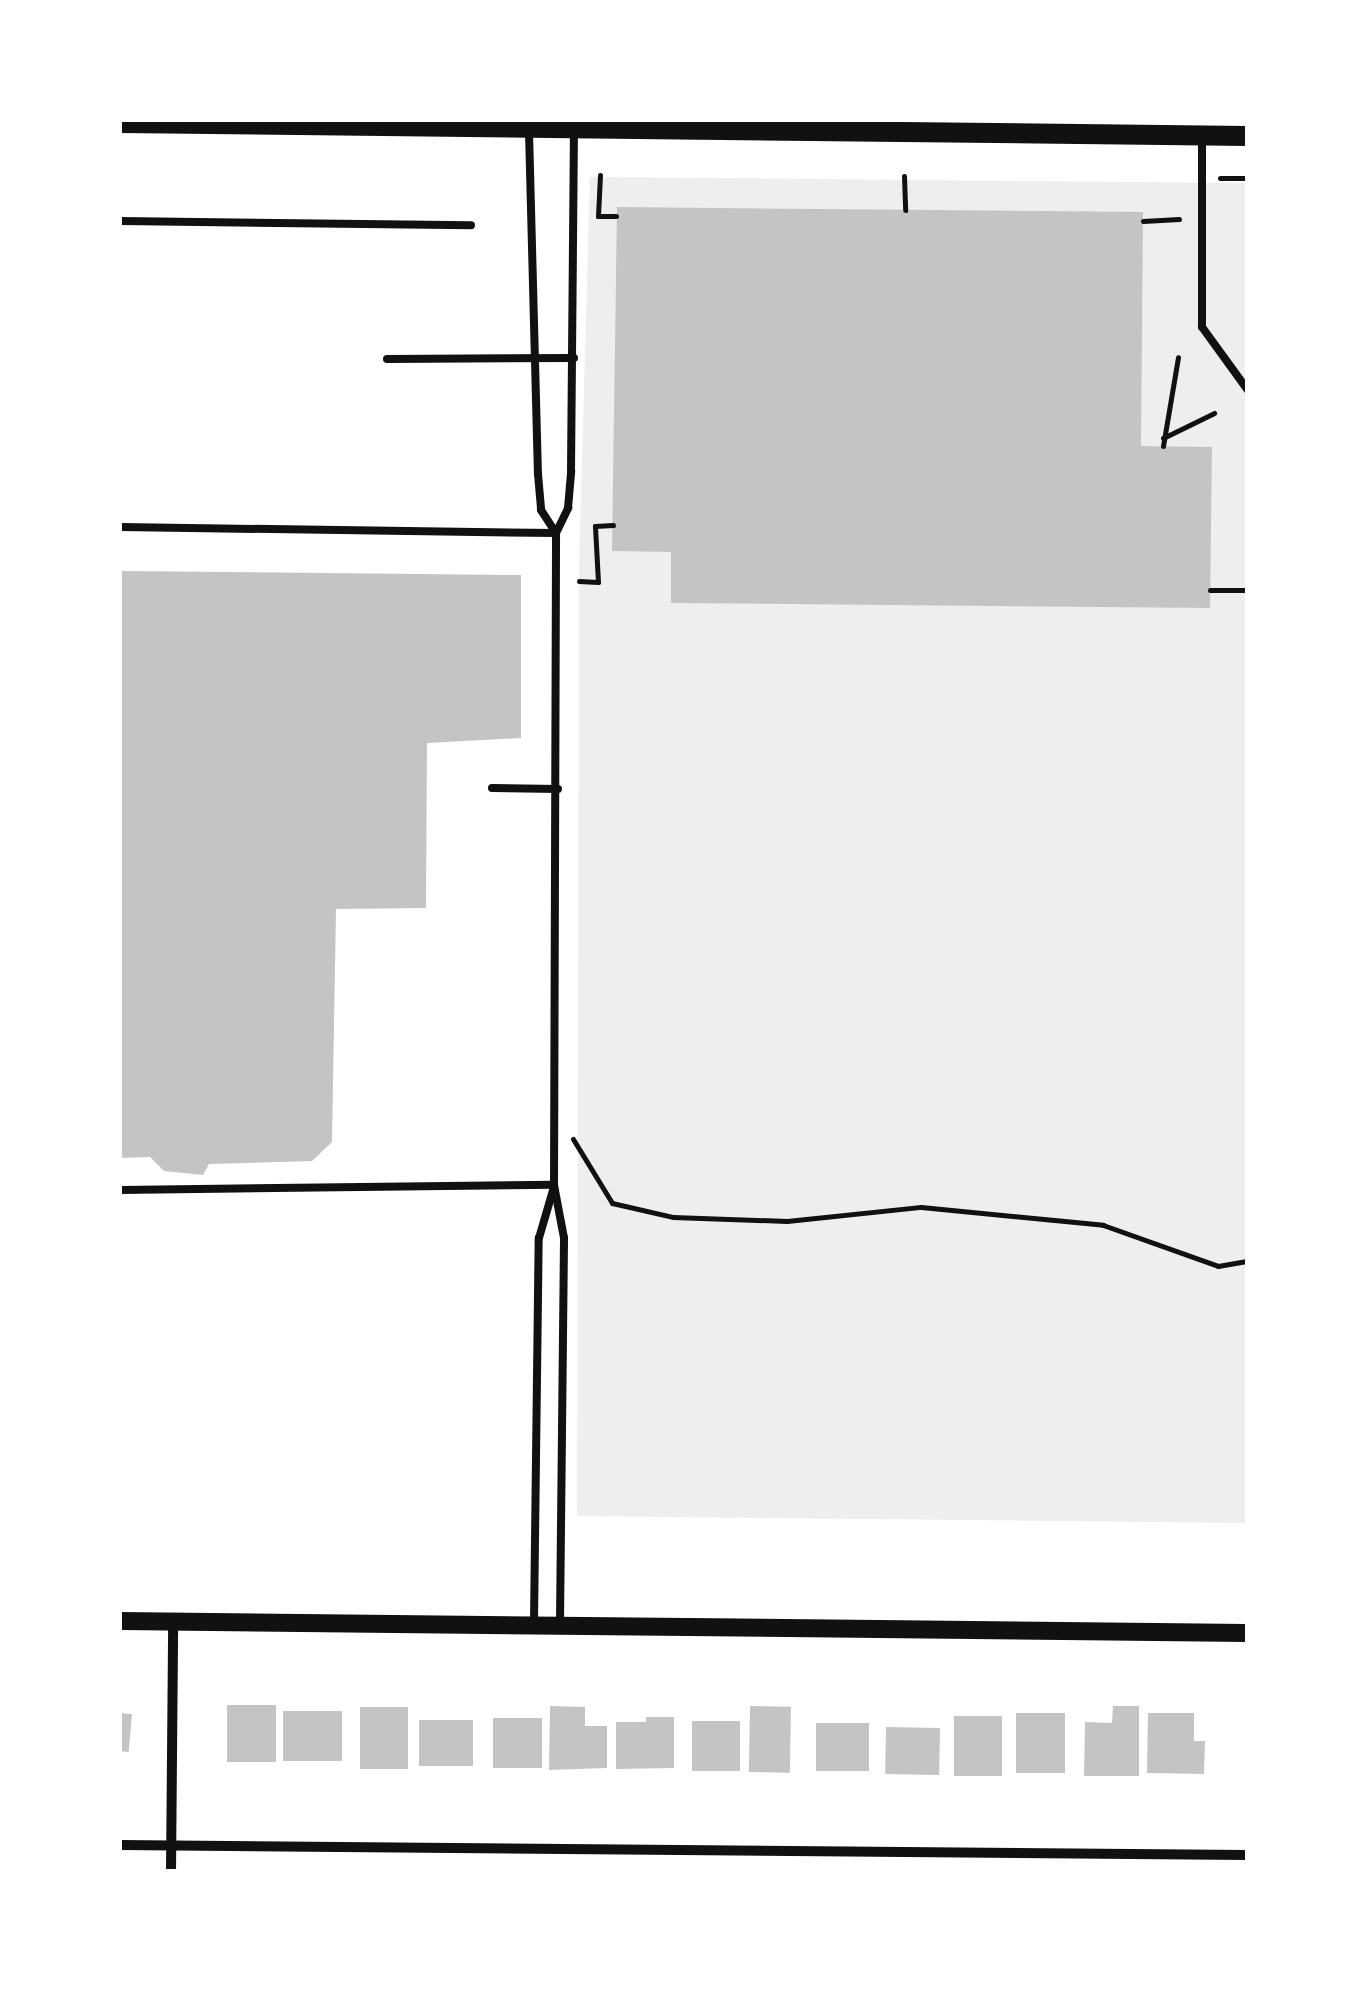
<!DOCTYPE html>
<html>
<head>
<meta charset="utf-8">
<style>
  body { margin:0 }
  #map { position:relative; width:1367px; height:1991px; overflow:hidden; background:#fff; font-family:Bitter,serif }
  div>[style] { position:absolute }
  .green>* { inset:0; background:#eee }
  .building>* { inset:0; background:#c4c4c4; transform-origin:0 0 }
  .path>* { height:5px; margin:-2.5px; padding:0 2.5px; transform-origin:2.5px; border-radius:2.5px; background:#111 }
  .service>* { height:8px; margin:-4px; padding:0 4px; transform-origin:4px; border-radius:4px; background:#111 }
  .minor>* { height:10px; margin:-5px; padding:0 5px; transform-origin:5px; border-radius:5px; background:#111 }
  .tertiary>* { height:18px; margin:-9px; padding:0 9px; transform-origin:9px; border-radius:9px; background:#111 }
  .secondary>* { height:20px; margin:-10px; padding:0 10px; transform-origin:10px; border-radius:10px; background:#111 }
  span { translate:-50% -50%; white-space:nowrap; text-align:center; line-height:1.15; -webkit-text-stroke:8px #fff; paint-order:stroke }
  .frame { position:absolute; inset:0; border:122px solid #fff; pointer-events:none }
</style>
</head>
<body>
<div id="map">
  <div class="green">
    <div style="clip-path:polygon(590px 177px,1247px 183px,1247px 1523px,577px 1516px,579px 565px)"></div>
  </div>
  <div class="building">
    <div style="clip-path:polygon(617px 207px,1143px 212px,1141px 446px,1212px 447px,1210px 608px,671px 603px,671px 552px,612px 551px)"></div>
    <div style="clip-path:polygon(120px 571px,521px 575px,521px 738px,427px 743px,426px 908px,336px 909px,332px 1142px,312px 1161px,209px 1164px,203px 1175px,164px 1171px,150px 1157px,120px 1158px)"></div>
    <div style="left:227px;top:1705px;width:49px;height:57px"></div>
    <div style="clip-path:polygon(550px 1706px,585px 1707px,585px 1726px,607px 1726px,607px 1768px,549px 1770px)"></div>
    <div style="left:750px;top:1706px;width:41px;height:66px;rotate:1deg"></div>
    <div style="clip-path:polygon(1113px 1706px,1139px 1706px,1139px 1776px,1084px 1776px,1085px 1722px,1112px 1723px)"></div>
    <div style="left:360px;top:1707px;width:48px;height:62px"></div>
    <div style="left:283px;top:1711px;width:59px;height:50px"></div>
    <div style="left:120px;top:1713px;width:12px;height:38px;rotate:5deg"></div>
    <div style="left:1016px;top:1713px;width:49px;height:60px"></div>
    <div style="clip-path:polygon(1148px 1713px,1194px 1713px,1194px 1741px,1205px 1741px,1204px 1774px,1147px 1773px)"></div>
    <div style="left:954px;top:1716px;width:48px;height:60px"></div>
    <div style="clip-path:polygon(646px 1717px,674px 1717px,674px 1768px,616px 1769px,616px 1722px,646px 1722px)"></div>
    <div style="left:493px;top:1718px;width:49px;height:50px"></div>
    <div style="left:419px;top:1720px;width:54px;height:46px"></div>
    <div style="left:692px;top:1721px;width:48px;height:50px"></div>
    <div style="left:816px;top:1723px;width:53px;height:48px"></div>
    <div style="left:886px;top:1727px;width:54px;height:47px;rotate:1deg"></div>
  </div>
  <div class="path">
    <div style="left:600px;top:175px;width:41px;rotate:92.8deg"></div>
    <div style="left:598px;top:216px;width:18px"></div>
    <div style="left:904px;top:176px;width:34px;rotate:88deg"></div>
    <div style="left:1220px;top:178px;width:27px"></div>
    <div style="left:1143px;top:221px;width:36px;rotate:-3deg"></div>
    <div style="left:1163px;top:438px;width:57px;rotate:-26.1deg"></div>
    <div style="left:1163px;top:446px;width:90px;rotate:-80.4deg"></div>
    <div style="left:579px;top:581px;width:19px;rotate:3deg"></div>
    <div style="left:598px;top:582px;width:56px;rotate:-93.1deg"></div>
    <div style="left:595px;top:526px;width:18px;rotate:-3deg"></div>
    <div style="left:1210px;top:590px;width:37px"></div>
    <div style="left:573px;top:1139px;width:75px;rotate:58.6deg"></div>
    <div style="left:612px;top:1203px;width:63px;rotate:12.9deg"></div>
    <div style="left:673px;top:1217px;width:114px;rotate:2deg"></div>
    <div style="left:787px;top:1221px;width:135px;rotate:-6deg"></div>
    <div style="left:921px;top:1207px;width:183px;rotate:5.6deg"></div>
    <div style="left:1103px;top:1225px;width:122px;rotate:19.6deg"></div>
    <div style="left:1218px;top:1266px;width:29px;rotate:-10deg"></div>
  </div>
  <div class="service">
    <div style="left:529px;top:132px;width:342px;rotate:88.5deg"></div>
    <div style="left:538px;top:474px;width:36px;rotate:85deg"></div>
    <div style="left:541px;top:510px;width:27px;rotate:57deg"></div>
    <div style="left:1202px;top:138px;width:189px;rotate:90deg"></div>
    <div style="left:1202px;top:327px;width:77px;rotate:54deg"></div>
    <div style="left:120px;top:221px;width:351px;rotate:0.7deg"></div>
    <div style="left:387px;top:359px;width:187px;rotate:-0.3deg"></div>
    <div style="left:120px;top:527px;width:436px;rotate:0.8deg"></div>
    <div style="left:492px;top:788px;width:66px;rotate:0.9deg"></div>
    <div style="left:120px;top:1190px;width:434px;rotate:-0.7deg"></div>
    <div style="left:534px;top:1622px;width:384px;rotate:-89.3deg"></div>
    <div style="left:539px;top:1238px;width:50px;rotate:-73.7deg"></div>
    <div style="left:560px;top:1622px;width:384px;rotate:-89.4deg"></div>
    <div style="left:564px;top:1238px;width:54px;rotate:-100.7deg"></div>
    <div style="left:554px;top:1185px;width:652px;rotate:-89.82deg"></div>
    <div style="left:556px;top:533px;width:28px;rotate:-64deg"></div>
    <div style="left:568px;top:508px;width:37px;rotate:-85deg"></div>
    <div style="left:571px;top:471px;width:340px;rotate:-89.5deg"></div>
  </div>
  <div class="minor">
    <div style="left:120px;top:1845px;width:1127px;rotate:0.51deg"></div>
    <div style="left:171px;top:1871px;width:249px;rotate:-89.5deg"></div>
  </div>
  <div class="tertiary">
    <div style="left:120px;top:1621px;width:1127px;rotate:0.61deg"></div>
  </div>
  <div class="secondary">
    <div style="left:120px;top:123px;width:1127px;rotate:0.66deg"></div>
  </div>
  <div class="frame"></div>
</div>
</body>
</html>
